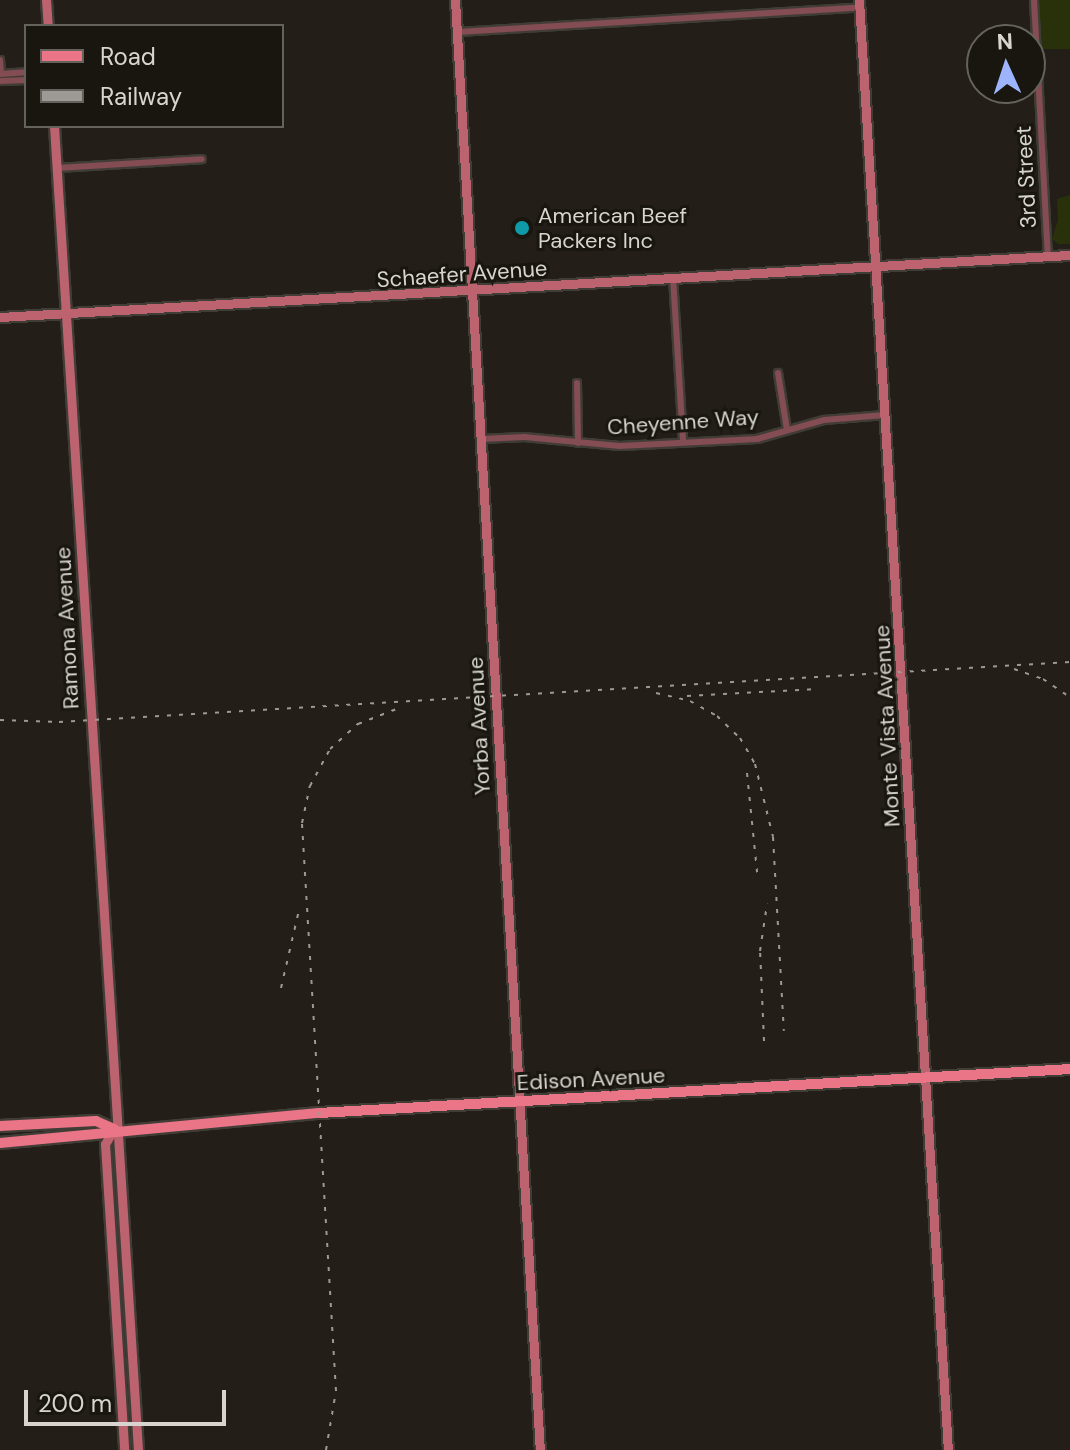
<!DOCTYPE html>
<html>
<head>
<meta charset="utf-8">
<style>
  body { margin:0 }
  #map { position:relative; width:1070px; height:1450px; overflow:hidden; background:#231f18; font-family:"DM Sans",sans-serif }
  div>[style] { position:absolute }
  .green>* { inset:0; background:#29310b; transform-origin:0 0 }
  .roads { filter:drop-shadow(2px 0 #403c36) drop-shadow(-2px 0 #403c36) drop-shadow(0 2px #403c36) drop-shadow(0 -2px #403c36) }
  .street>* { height:6px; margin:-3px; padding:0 3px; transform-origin:3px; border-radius:3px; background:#844c53 }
  .secondary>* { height:9px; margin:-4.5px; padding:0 4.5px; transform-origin:4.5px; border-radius:4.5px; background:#bd6370 }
  .primary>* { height:10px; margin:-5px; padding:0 5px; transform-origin:5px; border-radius:5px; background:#e97587 }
  .rail>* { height:2px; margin-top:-1px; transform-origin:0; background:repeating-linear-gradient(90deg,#9d9a95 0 4px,transparent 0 12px) }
  .dots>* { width:22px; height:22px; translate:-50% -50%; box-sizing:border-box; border:4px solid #19160f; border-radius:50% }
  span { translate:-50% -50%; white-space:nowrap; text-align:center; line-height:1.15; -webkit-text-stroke:6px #19160f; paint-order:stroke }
  .street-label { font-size:22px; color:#d8d5d1 }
  .poi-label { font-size:22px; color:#d8d5d1 }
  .left { translate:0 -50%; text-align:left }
  .legend { position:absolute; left:24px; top:24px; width:260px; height:104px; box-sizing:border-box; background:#19160f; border:2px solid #65625d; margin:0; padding:10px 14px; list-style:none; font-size:24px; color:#d8d5d1 }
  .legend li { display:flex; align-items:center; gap:16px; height:40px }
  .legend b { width:40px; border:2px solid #65625d }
  .north { position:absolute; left:966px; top:24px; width:80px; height:80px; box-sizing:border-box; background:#19160f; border:2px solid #65625d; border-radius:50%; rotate:357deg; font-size:22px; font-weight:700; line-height:32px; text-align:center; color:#d8d5d1 }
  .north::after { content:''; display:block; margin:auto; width:28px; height:36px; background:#9db4fd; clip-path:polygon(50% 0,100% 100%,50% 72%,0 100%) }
  .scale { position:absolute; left:24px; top:1390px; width:202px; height:36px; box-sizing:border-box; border:4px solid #d8d5d1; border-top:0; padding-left:10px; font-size:24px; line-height:28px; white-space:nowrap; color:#d8d5d1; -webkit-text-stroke:6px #19160f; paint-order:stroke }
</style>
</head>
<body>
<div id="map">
  <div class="green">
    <div style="left:1039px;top:0;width:31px;height:49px"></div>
    <div style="clip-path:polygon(1070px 195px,1070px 244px,1058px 244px,1052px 239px,1058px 220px,1057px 199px)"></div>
  </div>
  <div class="roads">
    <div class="street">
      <div style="left:1034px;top:0;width:257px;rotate:86.9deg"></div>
      <div style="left:457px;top:32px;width:404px;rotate:-3.5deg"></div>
      <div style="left:0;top:60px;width:14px;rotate:86deg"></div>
      <div style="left:0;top:74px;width:26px;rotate:-4deg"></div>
      <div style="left:0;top:81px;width:26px;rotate:-2deg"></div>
      <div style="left:56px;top:168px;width:146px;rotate:-3.5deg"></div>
      <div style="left:673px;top:277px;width:165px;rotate:86.5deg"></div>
      <div style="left:778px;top:373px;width:58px;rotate:81deg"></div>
      <div style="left:577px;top:383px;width:60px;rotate:89deg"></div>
      <div style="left:481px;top:439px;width:43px;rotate:-2.7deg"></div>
      <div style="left:524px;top:437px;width:96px;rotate:5.4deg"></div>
      <div style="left:620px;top:446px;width:137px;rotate:-2.9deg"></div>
      <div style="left:757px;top:439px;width:70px;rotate:-15.8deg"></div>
      <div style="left:824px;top:420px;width:61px;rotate:-4.7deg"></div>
    </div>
    <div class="secondary">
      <div style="left:46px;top:0;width:26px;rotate:86deg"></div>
      <div style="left:455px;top:0;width:1452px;rotate:86.65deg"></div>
      <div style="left:859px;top:0;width:1453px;rotate:86.49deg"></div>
      <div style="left:54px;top:126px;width:1327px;rotate:86.37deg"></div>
      <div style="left:0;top:317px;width:1072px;rotate:-3.32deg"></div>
      <div style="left:114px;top:1129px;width:17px;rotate:121deg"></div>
      <div style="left:105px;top:1144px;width:307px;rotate:86.4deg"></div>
    </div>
    <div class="primary">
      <div style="left:0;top:1126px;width:96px;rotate:-3deg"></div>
      <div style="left:96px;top:1121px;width:20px;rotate:24deg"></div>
      <div style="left:0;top:1143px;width:320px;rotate:-5.4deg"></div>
      <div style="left:319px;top:1113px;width:752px;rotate:-3.35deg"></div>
    </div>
  </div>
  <div class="rail">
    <div style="left:1014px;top:669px;width:31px;rotate:19deg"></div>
    <div style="left:1043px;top:679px;width:32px;rotate:34deg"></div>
    <div style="left:656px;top:693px;width:35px;rotate:13deg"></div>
    <div style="left:690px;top:701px;width:31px;rotate:29deg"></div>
    <div style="left:717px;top:716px;width:32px;rotate:44deg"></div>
    <div style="left:740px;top:738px;width:30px;rotate:60deg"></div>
    <div style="left:755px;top:764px;width:75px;rotate:76.1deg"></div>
    <div style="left:773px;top:837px;width:194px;rotate:86.8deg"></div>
    <div style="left:687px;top:696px;width:131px;rotate:-3.1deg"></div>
    <div style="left:0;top:720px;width:59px;rotate:1.9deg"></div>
    <div style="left:59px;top:722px;width:1013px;rotate:-3.4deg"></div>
    <div style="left:747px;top:773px;width:100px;rotate:84.2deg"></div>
    <div style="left:281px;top:988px;width:80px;rotate:-77deg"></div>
    <div style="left:764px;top:1041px;width:90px;rotate:-92.5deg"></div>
    <div style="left:760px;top:951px;width:48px;rotate:-81.5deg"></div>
    <div style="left:326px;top:1450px;width:60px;rotate:-80.4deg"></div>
    <div style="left:336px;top:1391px;width:569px;rotate:-93.43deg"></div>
    <div style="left:302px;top:823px;width:38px;rotate:-78deg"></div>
    <div style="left:310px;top:786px;width:42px;rotate:-61.6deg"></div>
    <div style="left:330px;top:749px;width:38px;rotate:-42deg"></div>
    <div style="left:358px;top:724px;width:44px;rotate:-21.3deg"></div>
  </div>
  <div class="dots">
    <div style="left:522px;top:228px;background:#0f9aa8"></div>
  </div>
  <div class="street-label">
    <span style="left:1026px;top:177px;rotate:-93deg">3rd Street</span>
    <span style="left:462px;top:274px;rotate:-4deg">Schaefer Avenue</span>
    <span style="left:683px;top:422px;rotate:-4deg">Cheyenne Way</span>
    <span style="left:67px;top:628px;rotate:-93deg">Ramona Avenue</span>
    <span style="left:479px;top:726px;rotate:-93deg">Yorba Avenue</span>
    <span style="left:887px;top:726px;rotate:-93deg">Monte Vista Avenue</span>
    <span style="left:591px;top:1079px;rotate:-3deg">Edison Avenue</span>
  </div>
  <div class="poi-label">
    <span class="left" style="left:538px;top:228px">American Beef<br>Packers Inc</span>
  </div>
  <ul class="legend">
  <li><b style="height:10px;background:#e97587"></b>Road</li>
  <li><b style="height:10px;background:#9d9a95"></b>Railway</li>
  </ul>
  <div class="north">N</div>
  <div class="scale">200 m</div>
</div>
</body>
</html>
